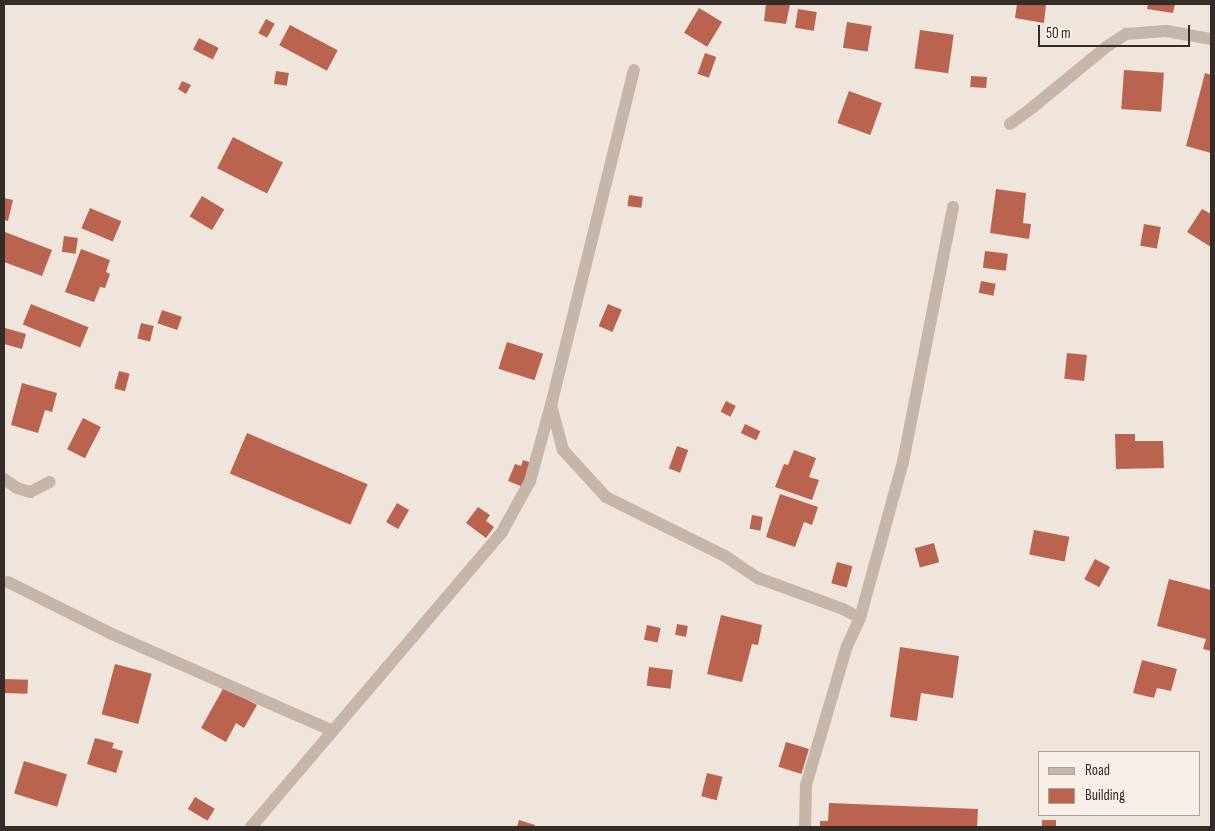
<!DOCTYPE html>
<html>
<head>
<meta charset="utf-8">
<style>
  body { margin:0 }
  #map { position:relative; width:1215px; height:831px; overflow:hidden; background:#efe5dc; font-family:"Sofia Sans Condensed",sans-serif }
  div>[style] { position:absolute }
  .building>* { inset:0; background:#ba644f; transform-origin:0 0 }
  .street>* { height:12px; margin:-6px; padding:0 6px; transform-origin:6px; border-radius:6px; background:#c6b5a9 }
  span { translate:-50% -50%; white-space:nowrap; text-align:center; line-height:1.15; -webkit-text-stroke:4px #f8f0e8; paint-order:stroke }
  .frame { position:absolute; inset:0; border:5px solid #342c28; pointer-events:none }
  .legend { position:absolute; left:1038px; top:751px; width:162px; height:65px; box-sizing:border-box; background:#f8f0e8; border:1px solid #aaa29b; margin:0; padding:6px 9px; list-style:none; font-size:15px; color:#342c28 }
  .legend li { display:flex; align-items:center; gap:10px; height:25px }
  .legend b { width:25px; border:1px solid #aaa29b }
  .scale { position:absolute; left:1038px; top:25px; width:152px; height:22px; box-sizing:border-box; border:2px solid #342c28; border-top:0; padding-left:6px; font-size:15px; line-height:18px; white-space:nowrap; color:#342c28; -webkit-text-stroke:4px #f8f0e8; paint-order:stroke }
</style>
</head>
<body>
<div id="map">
  <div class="building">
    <div style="clip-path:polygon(766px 4px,790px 4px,786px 24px,764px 21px)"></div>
    <div style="clip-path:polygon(1017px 4px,1046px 4px,1044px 23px,1015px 18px)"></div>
    <div style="clip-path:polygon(1148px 4px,1175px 4px,1173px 13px,1147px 9px)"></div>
    <div style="left:699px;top:8px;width:27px;height:29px;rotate:31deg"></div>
    <div style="left:798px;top:9px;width:19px;height:19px;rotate:9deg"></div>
    <div style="left:266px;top:19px;width:10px;height:16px;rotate:29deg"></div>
    <div style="left:847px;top:22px;width:25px;height:26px;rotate:9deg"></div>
    <div style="left:290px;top:25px;width:54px;height:23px;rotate:28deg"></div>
    <div style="left:920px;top:30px;width:34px;height:39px;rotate:8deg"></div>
    <div style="left:199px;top:38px;width:22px;height:13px;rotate:27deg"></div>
    <div style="left:705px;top:53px;width:12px;height:22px;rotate:20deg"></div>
    <div style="left:1124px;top:70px;width:40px;height:39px;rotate:4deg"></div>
    <div style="left:276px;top:71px;width:13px;height:13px;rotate:9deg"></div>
    <div style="clip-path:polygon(1205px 73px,1211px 75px,1211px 153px,1186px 146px)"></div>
    <div style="left:971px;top:76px;width:16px;height:11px;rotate:4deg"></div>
    <div style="clip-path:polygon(182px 81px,191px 85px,186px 94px,178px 89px)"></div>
    <div style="left:849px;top:91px;width:35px;height:34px;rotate:20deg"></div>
    <div style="left:233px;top:137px;width:56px;height:35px;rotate:27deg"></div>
    <div style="clip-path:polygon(996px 189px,1026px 193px,1023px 223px,1031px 224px,1029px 239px,990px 233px)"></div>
    <div style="left:629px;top:195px;width:14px;height:11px;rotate:8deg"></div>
    <div style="left:202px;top:196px;width:26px;height:24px;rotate:31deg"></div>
    <div style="clip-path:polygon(4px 198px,13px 200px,8px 221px,4px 220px)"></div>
    <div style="left:90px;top:208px;width:34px;height:22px;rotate:23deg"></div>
    <div style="clip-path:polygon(1202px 209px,1211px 214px,1211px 247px,1187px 232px)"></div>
    <div style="left:1144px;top:224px;width:17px;height:22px;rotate:10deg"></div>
    <div style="clip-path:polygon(5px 232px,52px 250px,42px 276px,4px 262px)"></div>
    <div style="left:64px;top:236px;width:14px;height:16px;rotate:8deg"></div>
    <div style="clip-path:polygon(81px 249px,110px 260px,106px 272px,110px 274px,105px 288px,100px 287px,94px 302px,65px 292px)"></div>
    <div style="left:985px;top:251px;width:23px;height:17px;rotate:7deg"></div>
    <div style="left:981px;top:281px;width:15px;height:12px;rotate:11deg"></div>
    <div style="left:31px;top:304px;width:62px;height:22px;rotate:22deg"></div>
    <div style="left:608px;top:304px;width:15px;height:24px;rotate:23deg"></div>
    <div style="left:162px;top:310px;width:21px;height:14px;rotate:19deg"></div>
    <div style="left:141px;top:323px;width:13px;height:16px;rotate:13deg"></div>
    <div style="clip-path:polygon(5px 328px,26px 334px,22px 349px,4px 344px)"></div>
    <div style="left:507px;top:342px;width:38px;height:28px;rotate:18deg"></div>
    <div style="left:1067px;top:353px;width:20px;height:26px;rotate:6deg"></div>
    <div style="left:119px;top:371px;width:11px;height:18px;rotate:15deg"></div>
    <div style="clip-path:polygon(22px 383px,57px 393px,52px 412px,45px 410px,38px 433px,11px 425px)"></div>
    <div style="left:726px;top:401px;width:11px;height:12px;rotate:27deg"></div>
    <div style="left:83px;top:418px;width:20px;height:35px;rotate:27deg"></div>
    <div style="left:745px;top:424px;width:17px;height:10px;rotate:25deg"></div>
    <div style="left:247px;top:433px;width:131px;height:44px;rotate:23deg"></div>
    <div style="clip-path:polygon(1115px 434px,1135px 434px,1135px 441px,1163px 441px,1164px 468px,1116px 469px)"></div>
    <div style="left:677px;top:446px;width:12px;height:24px;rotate:20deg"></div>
    <div style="clip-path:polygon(794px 450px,816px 458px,809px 477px,819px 480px,812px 500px,775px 487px,784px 464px,788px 465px)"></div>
    <div style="clip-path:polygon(523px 460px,532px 463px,523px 487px,508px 481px,515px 464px,521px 466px)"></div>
    <div style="clip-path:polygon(780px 494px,818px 507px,812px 525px,804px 522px,795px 547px,766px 537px)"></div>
    <div style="left:397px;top:503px;width:14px;height:22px;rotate:30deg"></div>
    <div style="clip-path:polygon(478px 507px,490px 515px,486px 521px,494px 527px,486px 538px,466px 523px)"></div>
    <div style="left:752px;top:515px;width:11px;height:14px;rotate:10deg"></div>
    <div style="left:1034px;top:530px;width:36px;height:25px;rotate:11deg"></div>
    <div style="left:934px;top:543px;width:20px;height:20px;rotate:75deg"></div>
    <div style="left:1095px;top:559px;width:17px;height:23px;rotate:28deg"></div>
    <div style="left:837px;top:562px;width:16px;height:22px;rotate:15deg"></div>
    <div style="clip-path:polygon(1169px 579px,1211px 590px,1211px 651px,1203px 649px,1206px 639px,1157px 626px)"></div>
    <div style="clip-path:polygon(721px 615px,762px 625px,758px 645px,752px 644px,742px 682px,707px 674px)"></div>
    <div style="left:677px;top:624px;width:11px;height:11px;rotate:10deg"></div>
    <div style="left:647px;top:625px;width:14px;height:15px;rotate:12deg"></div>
    <div style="clip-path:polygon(900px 647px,959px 656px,953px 698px,921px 693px,917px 721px,890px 717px)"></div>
    <div style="clip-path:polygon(1142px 660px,1177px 669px,1171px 691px,1157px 688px,1154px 698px,1133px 693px)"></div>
    <div style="left:115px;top:664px;width:38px;height:52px;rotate:15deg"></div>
    <div style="left:649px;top:667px;width:24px;height:19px;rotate:7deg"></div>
    <div style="left:4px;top:679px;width:24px;height:14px;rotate:2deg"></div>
    <div style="clip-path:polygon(224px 687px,257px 705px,244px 728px,236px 723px,226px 742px,201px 728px)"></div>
    <div style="clip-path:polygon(95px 738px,114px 743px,112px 748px,123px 751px,116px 773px,87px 764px)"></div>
    <div style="left:786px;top:742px;width:24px;height:26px;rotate:17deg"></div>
    <div style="left:24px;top:761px;width:45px;height:34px;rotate:17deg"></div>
    <div style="left:707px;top:773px;width:16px;height:24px;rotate:14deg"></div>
    <div style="left:195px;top:797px;width:23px;height:14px;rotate:31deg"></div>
    <div style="clip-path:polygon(829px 803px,978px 809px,977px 827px,820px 827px,820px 821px,828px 821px)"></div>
    <div style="clip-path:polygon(519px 820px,535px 825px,534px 827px,517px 827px)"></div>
    <div style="left:1042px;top:820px;width:14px;height:7px"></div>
  </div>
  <div class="street">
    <div style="left:1010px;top:124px;width:29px;rotate:-36deg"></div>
    <div style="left:1033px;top:107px;width:94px;rotate:-39.4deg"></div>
    <div style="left:1106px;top:47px;width:24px;rotate:-33deg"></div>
    <div style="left:1126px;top:34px;width:40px;rotate:-4.3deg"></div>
    <div style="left:1166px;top:31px;width:46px;rotate:10.1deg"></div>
    <div style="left:551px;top:405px;width:47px;rotate:75.1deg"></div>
    <div style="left:563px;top:450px;width:64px;rotate:47.5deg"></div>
    <div style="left:606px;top:497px;width:133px;rotate:26.4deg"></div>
    <div style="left:725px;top:556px;width:40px;rotate:34deg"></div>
    <div style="left:758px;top:578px;width:90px;rotate:20deg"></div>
    <div style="left:843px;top:609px;width:19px;rotate:28deg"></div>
    <div style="left:4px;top:479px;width:16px;rotate:35deg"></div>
    <div style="left:17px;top:488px;width:14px;rotate:17deg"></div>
    <div style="left:30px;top:492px;width:22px;rotate:-27deg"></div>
    <div style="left:8px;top:582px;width:116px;rotate:26.6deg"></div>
    <div style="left:112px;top:634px;width:239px;rotate:23.7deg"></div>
    <div style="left:251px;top:827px;width:387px;rotate:-49.6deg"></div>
    <div style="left:502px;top:532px;width:58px;rotate:-61.2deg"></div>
    <div style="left:530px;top:481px;width:79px;rotate:-74.6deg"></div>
    <div style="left:551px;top:405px;width:345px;rotate:-76.1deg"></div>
    <div style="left:805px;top:827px;width:42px;rotate:-88.6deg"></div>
    <div style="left:806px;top:785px;width:145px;rotate:-73.6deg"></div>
    <div style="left:847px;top:646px;width:31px;rotate:-65deg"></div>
    <div style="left:860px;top:618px;width:162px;rotate:-74.6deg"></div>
    <div style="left:903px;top:462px;width:260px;rotate:-78.9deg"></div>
  </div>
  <div class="frame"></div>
  <ul class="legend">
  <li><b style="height:6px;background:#c6b5a9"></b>Road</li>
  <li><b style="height:14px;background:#ba644f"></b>Building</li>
  </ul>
  <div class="scale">50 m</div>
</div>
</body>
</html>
